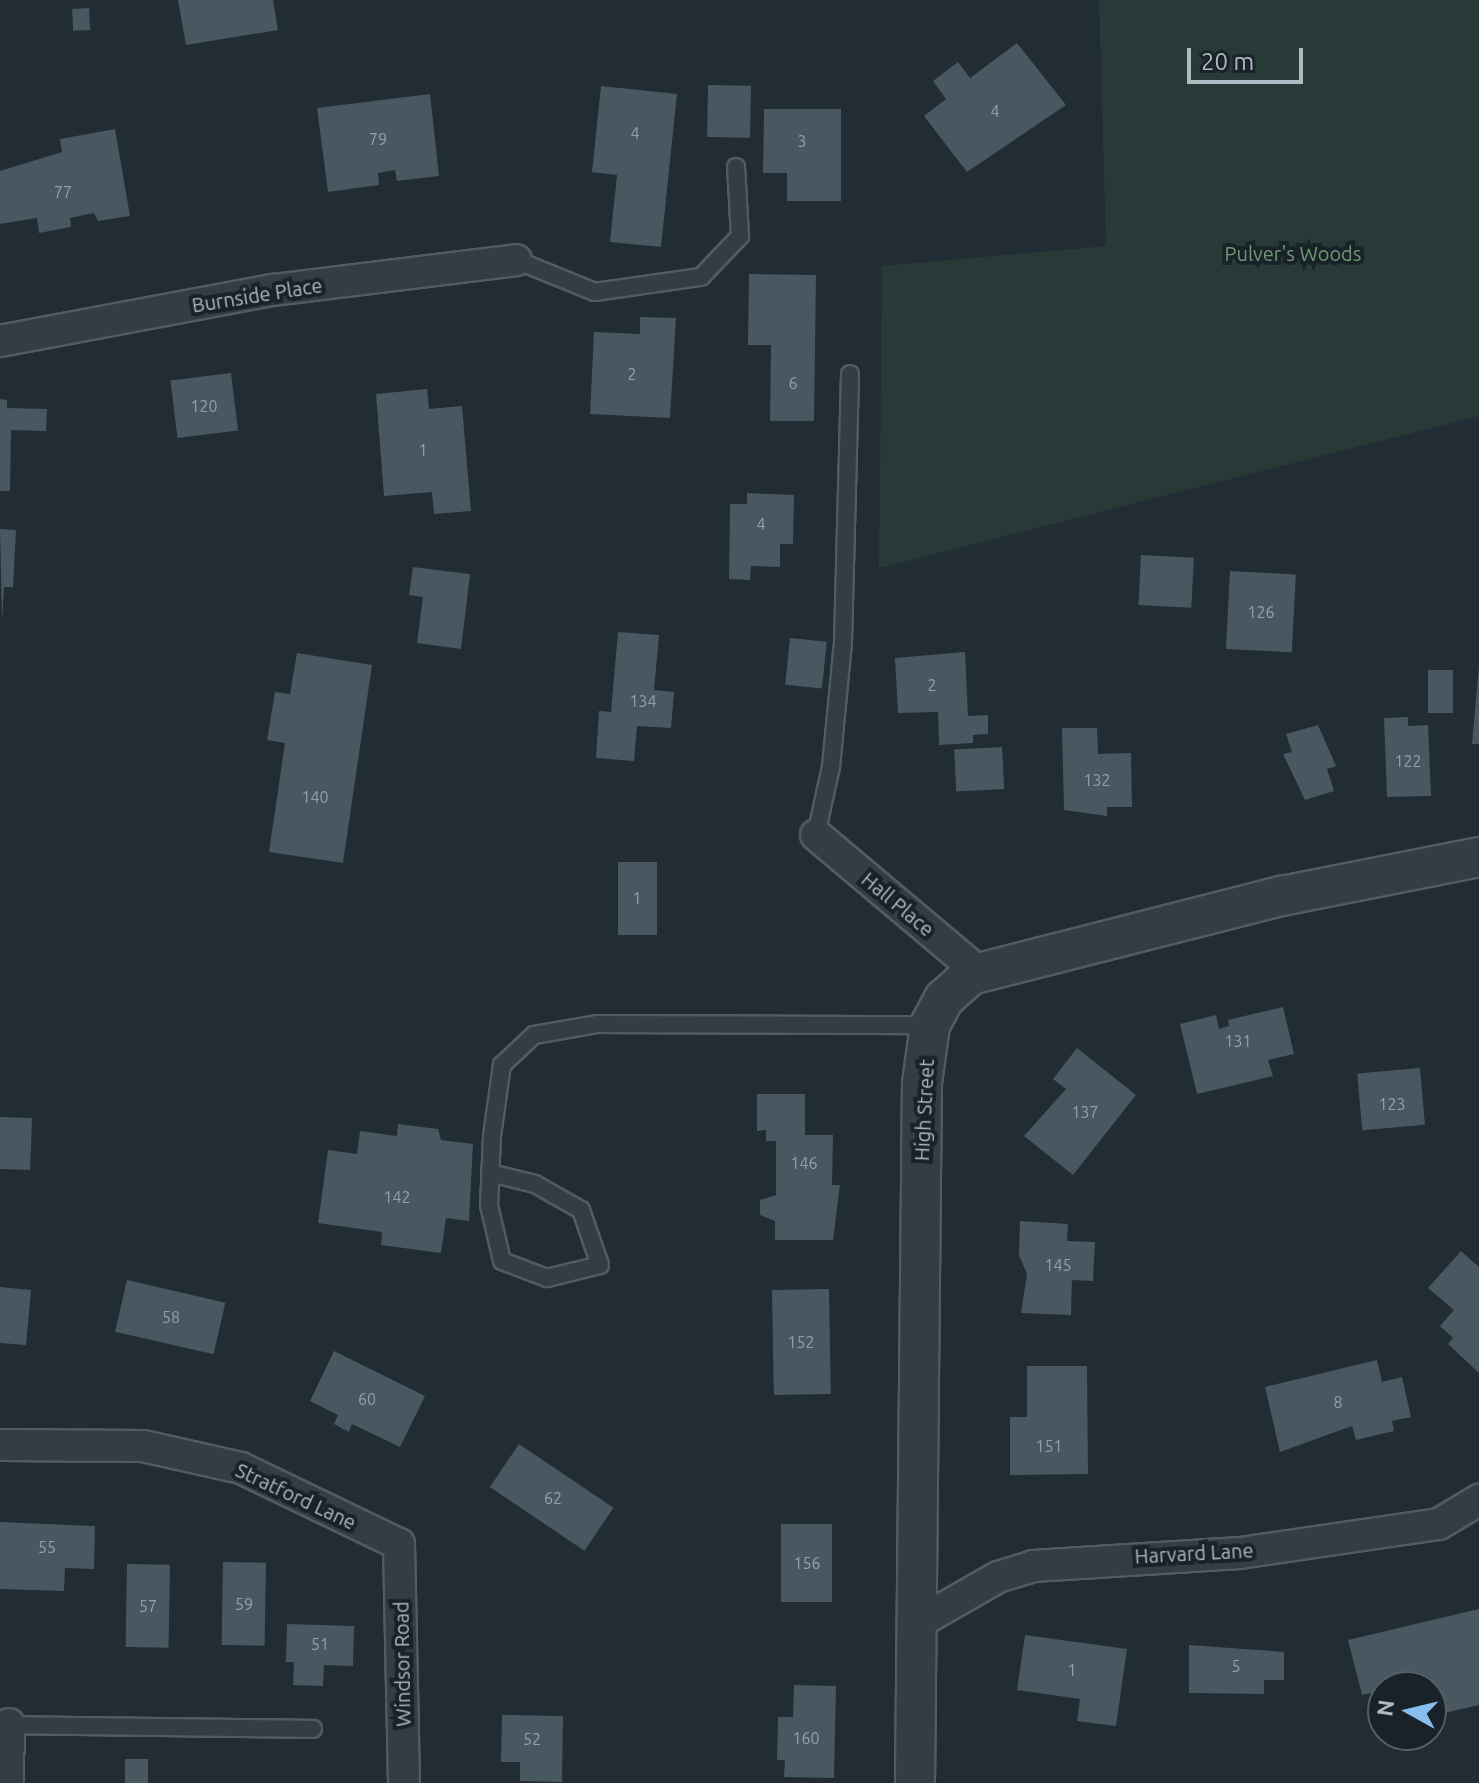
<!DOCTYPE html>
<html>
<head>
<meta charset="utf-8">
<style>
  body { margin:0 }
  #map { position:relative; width:1479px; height:1783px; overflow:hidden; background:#212c34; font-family:Ubuntu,sans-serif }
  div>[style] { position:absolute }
  .green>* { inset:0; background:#273a37 }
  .building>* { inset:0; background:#495760; transform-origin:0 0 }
  .roads { filter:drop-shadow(2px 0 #515b63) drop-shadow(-2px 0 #515b63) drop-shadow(0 2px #515b63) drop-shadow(0 -2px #515b63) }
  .service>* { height:16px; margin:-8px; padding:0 8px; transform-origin:8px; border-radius:8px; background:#343d45 }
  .minor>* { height:30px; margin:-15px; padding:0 15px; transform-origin:15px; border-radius:15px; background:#343d45 }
  .tertiary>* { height:38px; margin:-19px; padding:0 19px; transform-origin:19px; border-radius:19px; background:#343d45 }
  span { translate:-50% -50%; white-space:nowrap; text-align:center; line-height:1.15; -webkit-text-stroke:8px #192229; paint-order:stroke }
  .number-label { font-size:16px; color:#95a0aa }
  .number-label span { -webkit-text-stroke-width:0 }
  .park-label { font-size:20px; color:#709672 }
  .street-label { font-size:20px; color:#aeb9c2 }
  .north { position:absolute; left:1367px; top:1671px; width:80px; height:80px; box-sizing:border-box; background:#192229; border:2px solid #555e66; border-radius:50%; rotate:278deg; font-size:22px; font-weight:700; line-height:32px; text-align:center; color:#aeb9c2 }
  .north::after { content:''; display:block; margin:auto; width:28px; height:36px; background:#86beee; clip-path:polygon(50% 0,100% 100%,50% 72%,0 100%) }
  .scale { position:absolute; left:1187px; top:48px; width:116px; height:36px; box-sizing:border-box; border:4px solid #aeb9c2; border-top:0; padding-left:10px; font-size:24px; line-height:28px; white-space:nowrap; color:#aeb9c2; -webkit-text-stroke:6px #192229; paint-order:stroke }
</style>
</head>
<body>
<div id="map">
  <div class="green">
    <div style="clip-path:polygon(1099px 0,1479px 0,1479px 416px,879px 568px,882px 266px,1106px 246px)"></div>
  </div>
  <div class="building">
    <div style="clip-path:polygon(178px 0,273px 0,278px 30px,186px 45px)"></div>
    <div style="left:89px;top:8px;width:22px;height:17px;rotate:87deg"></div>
    <div style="clip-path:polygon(1017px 43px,1066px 105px,967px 172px,924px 116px,946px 99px,933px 81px,958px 62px,970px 78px)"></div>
    <div style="left:708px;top:85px;width:43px;height:52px;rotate:1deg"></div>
    <div style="clip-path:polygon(601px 86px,677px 94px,661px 247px,610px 242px,617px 175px,592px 172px)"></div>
    <div style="clip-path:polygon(430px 94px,439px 176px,397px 181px,395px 170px,378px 173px,379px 185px,328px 192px,317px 108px)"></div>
    <div style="clip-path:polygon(764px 109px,841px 109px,841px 201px,787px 201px,787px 173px,763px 173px)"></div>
    <div style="clip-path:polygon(115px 129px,130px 216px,98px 221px,94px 213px,70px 218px,71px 227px,39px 233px,37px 218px,0 224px,0 171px,62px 152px,60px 139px)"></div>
    <div style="clip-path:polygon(749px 274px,816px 275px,814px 421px,770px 421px,771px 345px,748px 345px)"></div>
    <div style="clip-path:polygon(640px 317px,676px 318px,670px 418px,590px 414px,594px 332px,640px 334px)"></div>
    <div style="left:231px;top:373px;width:58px;height:61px;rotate:83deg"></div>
    <div style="clip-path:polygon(427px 389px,429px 409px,462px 406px,471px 511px,434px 514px,432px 492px,384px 496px,376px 394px)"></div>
    <div style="clip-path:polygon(0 399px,7px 400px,7px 408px,47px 409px,46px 431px,11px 430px,10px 491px,0 491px)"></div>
    <div style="clip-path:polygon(747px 493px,794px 495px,793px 544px,780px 544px,780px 567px,751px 566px,750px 580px,729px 579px,730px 504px,747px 504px)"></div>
    <div style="clip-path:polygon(0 529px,16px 530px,13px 587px,4px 587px,2px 621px)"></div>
    <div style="left:1141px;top:555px;width:53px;height:50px;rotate:3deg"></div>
    <div style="clip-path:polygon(413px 567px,470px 574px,461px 649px,417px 643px,423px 597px,409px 595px)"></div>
    <div style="left:1230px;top:571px;width:66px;height:78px;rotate:3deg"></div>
    <div style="clip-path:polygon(618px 632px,659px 635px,654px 690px,674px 692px,671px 728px,637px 726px,634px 761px,596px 758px,599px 711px,611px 712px)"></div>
    <div style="left:790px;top:638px;width:37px;height:47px;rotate:6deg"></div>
    <div style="clip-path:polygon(965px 652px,968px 716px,988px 715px,988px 734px,973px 735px,973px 743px,939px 745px,938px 712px,898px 713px,895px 658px)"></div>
    <div style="clip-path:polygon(297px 653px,372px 665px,343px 863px,269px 852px,285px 743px,267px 740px,275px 692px,290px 694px)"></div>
    <div style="clip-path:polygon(1479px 666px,1479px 744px,1472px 744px)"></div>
    <div style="left:1428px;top:670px;width:25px;height:43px"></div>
    <div style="clip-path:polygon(1408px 717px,1408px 726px,1428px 725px,1431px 796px,1387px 797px,1384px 718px)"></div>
    <div style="clip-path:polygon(1318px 725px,1336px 766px,1327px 769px,1334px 791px,1305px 800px,1283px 754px,1292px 752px,1286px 734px)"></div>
    <div style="clip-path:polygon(1062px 728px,1097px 728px,1098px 754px,1131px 753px,1132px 807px,1107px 807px,1107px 816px,1064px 810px)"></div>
    <div style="left:1002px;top:747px;width:42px;height:48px;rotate:87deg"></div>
    <div style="left:618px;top:862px;width:39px;height:73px"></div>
    <div style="clip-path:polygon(1283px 1007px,1294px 1054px,1268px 1060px,1273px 1076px,1197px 1094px,1180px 1024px,1216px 1015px,1219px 1029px,1229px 1026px,1228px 1020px)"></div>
    <div style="clip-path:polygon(1077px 1048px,1136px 1095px,1073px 1175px,1024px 1136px,1066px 1089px,1053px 1079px)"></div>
    <div style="left:1420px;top:1068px;width:57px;height:63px;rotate:85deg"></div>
    <div style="clip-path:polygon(757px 1094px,805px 1094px,805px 1135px,833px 1135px,832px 1185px,840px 1185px,833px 1240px,775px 1240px,775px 1221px,760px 1215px,760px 1200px,776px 1195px,776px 1141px,766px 1141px,766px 1130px,757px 1131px)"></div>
    <div style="left:0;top:1117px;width:32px;height:52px;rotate:2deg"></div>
    <div style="clip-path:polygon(398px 1124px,438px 1129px,441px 1140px,473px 1144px,469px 1221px,446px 1218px,441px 1253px,381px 1245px,382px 1232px,318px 1223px,328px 1150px,357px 1154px,360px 1131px,397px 1136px)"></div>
    <div style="clip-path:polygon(1020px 1221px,1068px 1224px,1067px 1241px,1095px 1242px,1093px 1281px,1072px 1280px,1071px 1315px,1021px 1313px,1027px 1274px,1019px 1255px)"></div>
    <div style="clip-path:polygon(1461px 1251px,1479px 1267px,1479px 1373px,1448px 1344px,1453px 1338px,1440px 1326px,1454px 1310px,1428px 1288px)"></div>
    <div style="left:127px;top:1280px;width:101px;height:53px;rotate:13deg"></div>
    <div style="clip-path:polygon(0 1287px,31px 1290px,26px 1345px,0 1343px)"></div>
    <div style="left:829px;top:1289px;width:105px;height:57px;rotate:89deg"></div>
    <div style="clip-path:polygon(334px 1351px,425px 1396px,400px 1447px,352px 1424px,349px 1432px,334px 1424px,338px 1415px,310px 1401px)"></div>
    <div style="clip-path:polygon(1377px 1360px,1382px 1382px,1402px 1377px,1411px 1417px,1392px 1421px,1394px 1431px,1356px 1440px,1352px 1426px,1280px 1452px,1265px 1387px)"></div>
    <div style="clip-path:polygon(1027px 1366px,1087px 1366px,1088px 1474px,1010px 1475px,1010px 1417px,1027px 1417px)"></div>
    <div style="left:519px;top:1444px;width:114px;height:52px;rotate:34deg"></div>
    <div style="clip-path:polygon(0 1522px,95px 1526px,94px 1569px,65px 1568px,64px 1591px,0 1589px)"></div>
    <div style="left:781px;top:1524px;width:51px;height:78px"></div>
    <div style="left:223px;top:1562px;width:43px;height:83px;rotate:1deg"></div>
    <div style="left:127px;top:1564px;width:43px;height:83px;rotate:1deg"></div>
    <div style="clip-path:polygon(1479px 1609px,1479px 1705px,1431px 1716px,1431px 1687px,1416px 1682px,1362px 1695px,1348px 1640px)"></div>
    <div style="clip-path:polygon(287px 1624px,354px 1626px,353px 1666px,324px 1665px,323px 1686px,293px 1685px,294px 1662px,286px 1662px)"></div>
    <div style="clip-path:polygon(1025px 1635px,1127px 1649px,1116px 1726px,1077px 1721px,1080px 1699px,1017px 1690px)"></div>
    <div style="clip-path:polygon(1189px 1645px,1284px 1652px,1284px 1680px,1264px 1680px,1264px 1694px,1189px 1693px)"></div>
    <div style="clip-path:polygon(794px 1685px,836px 1686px,834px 1778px,784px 1777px,785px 1760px,777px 1760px,778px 1717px,793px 1717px)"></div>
    <div style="clip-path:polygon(502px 1715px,563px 1716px,562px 1782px,520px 1781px,520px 1762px,501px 1762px)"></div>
    <div style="left:125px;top:1759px;width:23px;height:24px"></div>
  </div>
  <div class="roads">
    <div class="service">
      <div style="left:516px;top:260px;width:85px;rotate:22.1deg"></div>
      <div style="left:595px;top:292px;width:107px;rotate:-8.1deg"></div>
      <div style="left:701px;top:277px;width:57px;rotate:-46.4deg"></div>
      <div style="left:740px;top:236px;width:69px;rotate:-93.3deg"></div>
      <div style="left:816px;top:835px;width:70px;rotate:-77.6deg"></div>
      <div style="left:831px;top:767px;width:126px;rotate:-84.5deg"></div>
      <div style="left:843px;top:642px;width:268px;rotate:-88.5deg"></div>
      <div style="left:490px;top:1173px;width:46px;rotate:13.7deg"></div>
      <div style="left:535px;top:1184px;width:53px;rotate:29.5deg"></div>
      <div style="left:581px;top:1210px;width:58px;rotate:70.9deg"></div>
      <div style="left:600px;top:1265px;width:55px;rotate:166.2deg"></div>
      <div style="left:547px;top:1278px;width:48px;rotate:-159.3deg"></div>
      <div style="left:502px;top:1261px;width:57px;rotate:-103.1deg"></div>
      <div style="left:489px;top:1205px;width:69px;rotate:-87.5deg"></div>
      <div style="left:492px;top:1136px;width:72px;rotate:-82deg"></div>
      <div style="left:502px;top:1065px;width:44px;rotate:-43.2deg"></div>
      <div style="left:534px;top:1035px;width:65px;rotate:-9.8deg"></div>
      <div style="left:598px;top:1024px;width:332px;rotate:0.2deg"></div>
      <div style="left:2px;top:1725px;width:311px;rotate:0.7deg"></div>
    </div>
    <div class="minor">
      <div style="left:0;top:341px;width:278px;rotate:-10.6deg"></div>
      <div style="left:273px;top:290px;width:245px;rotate:-7deg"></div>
      <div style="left:816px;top:835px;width:214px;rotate:40.1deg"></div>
      <div style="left:0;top:1445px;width:143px;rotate:0.4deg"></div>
      <div style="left:143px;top:1446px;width:100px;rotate:12.7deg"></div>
      <div style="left:241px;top:1468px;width:175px;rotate:25.7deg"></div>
      <div style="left:399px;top:1544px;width:239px;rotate:88.8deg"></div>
      <div style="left:916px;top:1624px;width:95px;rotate:-29.8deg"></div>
      <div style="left:998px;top:1577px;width:37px;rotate:-17deg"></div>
      <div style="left:1033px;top:1566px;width:207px;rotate:-3.6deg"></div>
      <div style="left:1240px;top:1553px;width:201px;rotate:-8.3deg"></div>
      <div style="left:1439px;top:1524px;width:47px;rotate:-31deg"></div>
      <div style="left:8px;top:1783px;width:59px;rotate:-89deg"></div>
    </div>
    <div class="tertiary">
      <div style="left:915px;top:1783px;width:700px;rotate:-89.43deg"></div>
      <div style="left:922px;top:1083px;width:59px;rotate:-82.1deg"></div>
      <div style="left:930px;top:1025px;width:30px;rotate:-62deg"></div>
      <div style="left:944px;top:999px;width:36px;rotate:-42deg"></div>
      <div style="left:971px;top:975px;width:321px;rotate:-14.3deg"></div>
      <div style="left:1282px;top:896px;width:201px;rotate:-11.2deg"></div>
    </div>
  </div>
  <div class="number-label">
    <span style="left:995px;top:111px">4</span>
    <span style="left:635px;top:133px">4</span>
    <span style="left:378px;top:139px">79</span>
    <span style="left:802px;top:141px">3</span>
    <span style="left:63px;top:192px">77</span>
    <span style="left:632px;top:374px">2</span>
    <span style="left:793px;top:383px">6</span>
    <span style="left:204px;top:406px">120</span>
    <span style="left:423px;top:450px">1</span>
    <span style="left:761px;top:524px">4</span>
    <span style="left:1261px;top:612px">126</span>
    <span style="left:932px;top:685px">2</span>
    <span style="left:643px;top:701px">134</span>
    <span style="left:1408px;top:761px">122</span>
    <span style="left:1097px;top:780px">132</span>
    <span style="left:315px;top:797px">140</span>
    <span style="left:637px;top:898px">1</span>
    <span style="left:1238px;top:1041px">131</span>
    <span style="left:1392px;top:1104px">123</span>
    <span style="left:1085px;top:1112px">137</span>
    <span style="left:804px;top:1163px">146</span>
    <span style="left:397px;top:1197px">142</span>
    <span style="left:1058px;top:1265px">145</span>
    <span style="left:171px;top:1317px">58</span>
    <span style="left:801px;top:1342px">152</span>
    <span style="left:367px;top:1399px">60</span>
    <span style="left:1338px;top:1402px">8</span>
    <span style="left:1049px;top:1446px">151</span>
    <span style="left:553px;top:1498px">62</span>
    <span style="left:47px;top:1547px">55</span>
    <span style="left:807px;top:1563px">156</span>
    <span style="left:244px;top:1604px">59</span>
    <span style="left:148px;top:1606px">57</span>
    <span style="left:320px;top:1644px">51</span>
    <span style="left:1236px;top:1666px">5</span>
    <span style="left:1072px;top:1670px">1</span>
    <span style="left:806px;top:1738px">160</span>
    <span style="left:532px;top:1739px">52</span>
  </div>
  <div class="park-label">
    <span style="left:1293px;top:253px">Pulver's Woods</span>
  </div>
  <div class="street-label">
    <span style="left:257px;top:295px;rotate:-9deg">Burnside Place</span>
    <span style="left:898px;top:904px;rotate:40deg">Hall Place</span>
    <span style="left:924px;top:1110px;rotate:-87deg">High Street</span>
    <span style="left:296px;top:1496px;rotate:25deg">Stratford Lane</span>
    <span style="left:1194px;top:1553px;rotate:-3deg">Harvard Lane</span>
    <span style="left:402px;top:1664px;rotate:-91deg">Windsor Road</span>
  </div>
  <div class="north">N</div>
  <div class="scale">20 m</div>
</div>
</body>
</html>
